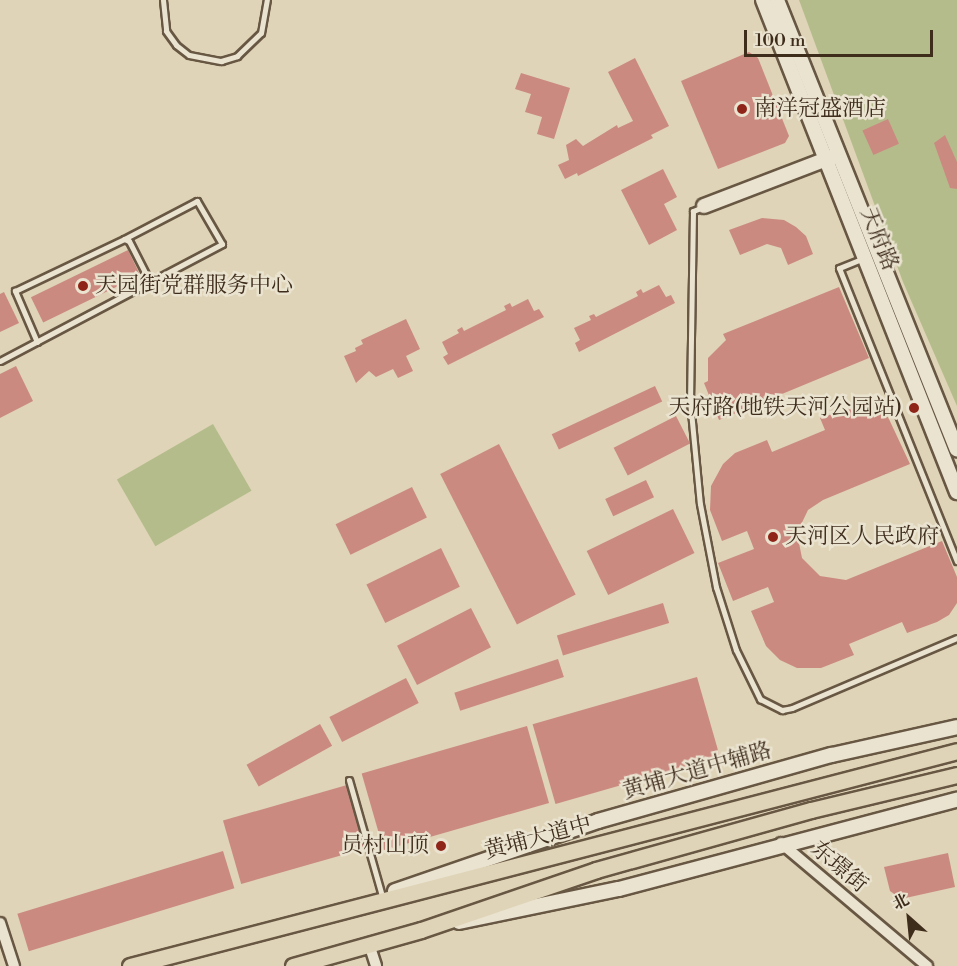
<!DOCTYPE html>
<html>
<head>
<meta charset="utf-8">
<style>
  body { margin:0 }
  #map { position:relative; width:957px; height:966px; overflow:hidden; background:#dfd4b7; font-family:"Libre Bodoni","Noto Serif SC",serif }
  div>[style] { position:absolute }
  .green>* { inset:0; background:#b5bc8c; transform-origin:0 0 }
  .building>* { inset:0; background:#cb8a80; transform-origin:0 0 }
  .roads { filter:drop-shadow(2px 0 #675743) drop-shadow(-2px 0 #675743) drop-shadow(0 2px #675743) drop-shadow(0 -2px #675743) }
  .lane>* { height:5px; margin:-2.5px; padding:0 2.5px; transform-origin:2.5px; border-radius:2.5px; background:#eae3d0 }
  .street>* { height:10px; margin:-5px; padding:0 5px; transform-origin:5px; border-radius:5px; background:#eae3d0 }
  .secondary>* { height:14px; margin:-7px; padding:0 7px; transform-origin:7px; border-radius:7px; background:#eae3d0 }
  .primary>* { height:15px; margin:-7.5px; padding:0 7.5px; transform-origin:7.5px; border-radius:7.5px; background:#dfd4b7 }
  .dots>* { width:16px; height:16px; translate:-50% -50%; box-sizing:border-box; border:3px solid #eae3d0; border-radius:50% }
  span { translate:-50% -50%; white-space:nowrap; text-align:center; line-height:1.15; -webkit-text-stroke:5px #eae3d0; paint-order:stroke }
  .poi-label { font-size:22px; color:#3f2d1c }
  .left { translate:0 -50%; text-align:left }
  .right { translate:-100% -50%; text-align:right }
  .street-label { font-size:22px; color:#3f2d1c }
  .north { position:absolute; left:879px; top:888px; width:60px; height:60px; -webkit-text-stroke:4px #eae3d0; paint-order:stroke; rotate:333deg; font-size:16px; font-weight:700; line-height:24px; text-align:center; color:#3f2d1c }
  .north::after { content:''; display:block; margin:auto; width:21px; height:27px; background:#3f2d1c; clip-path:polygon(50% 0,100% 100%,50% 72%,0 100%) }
  .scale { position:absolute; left:744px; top:30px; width:189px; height:27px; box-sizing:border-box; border:3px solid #3f2d1c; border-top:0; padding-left:8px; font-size:18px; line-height:21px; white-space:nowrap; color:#3f2d1c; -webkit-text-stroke:4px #eae3d0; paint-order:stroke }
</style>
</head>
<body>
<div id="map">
  <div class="green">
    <div style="clip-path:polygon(799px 0,957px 0,957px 406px,903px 282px)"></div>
    <div style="left:213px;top:424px;width:77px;height:111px;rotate:60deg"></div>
  </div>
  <div class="building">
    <div style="clip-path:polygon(749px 52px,758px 58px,789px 136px,785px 143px,718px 169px,681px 81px)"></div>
    <div style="clip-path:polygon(635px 58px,669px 126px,651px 135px,653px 138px,578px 176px,577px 173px,565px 179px,558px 165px,569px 160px,566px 145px,576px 139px,583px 146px,617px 125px,618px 128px,633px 121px,608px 72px)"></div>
    <div style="clip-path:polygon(521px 73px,570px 88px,554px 139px,537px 134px,542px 117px,525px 112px,531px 94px,515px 89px)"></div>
    <div style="left:888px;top:119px;width:27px;height:28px;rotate:66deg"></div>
    <div style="clip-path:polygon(945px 135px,957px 162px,957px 189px,950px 188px,934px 143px)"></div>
    <div style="clip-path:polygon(663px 169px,677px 197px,664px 204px,677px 230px,649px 245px,621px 190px)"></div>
    <div style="clip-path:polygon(762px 218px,784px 220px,796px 227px,806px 236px,813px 254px,788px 265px,781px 248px,767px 244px,740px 255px,729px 230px)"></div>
    <div style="left:128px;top:250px;width:28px;height:108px;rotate:64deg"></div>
    <div style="clip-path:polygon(659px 285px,666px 297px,671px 295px,675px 303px,579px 352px,575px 343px,580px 340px,574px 328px,591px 320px,589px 316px,594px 314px,596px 317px,638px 296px,636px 292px,641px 289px,643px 293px)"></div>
    <div style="clip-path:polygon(839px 287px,869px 358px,719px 420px,704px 383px,708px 381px,708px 358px,726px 340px,723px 334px)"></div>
    <div style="clip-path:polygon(4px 292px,19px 323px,0 332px,0 294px)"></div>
    <div style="clip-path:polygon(528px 299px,534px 311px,539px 309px,544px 317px,448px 365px,443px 357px,448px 354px,442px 342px,459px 333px,457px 330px,462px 327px,464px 331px,506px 310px,504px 306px,510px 303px,512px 307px)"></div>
    <div style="clip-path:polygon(406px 319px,420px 349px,406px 356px,413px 371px,398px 378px,393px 369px,376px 377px,369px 371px,356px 383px,344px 356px,356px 351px,355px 348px,363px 344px,361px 340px)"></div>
    <div style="clip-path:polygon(16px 366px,33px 401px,0 418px,0 374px)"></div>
    <div style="left:655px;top:386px;width:17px;height:114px;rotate:65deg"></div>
    <div style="clip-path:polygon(860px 405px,888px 417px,910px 464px,823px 500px,808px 510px,797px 533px,802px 558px,820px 576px,846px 580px,942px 541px,957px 577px,957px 603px,949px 615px,937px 622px,907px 633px,902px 622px,849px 644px,854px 655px,821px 668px,797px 668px,780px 660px,766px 646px,751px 611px,774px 602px,768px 587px,733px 601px,718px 563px,754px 549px,747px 531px,722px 541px,710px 510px,711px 486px,723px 464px,735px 453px,767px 440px,772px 452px,825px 430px,820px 418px)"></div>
    <div style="left:676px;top:416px;width:31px;height:70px;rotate:63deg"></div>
    <div style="left:499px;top:444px;width:169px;height:66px;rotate:63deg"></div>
    <div style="left:646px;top:480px;width:19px;height:45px;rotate:65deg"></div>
    <div style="left:412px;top:487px;width:34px;height:85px;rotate:64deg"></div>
    <div style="left:673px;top:509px;width:49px;height:96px;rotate:64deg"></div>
    <div style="left:441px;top:548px;width:43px;height:83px;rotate:64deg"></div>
    <div style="left:663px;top:603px;width:21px;height:111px;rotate:73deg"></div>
    <div style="left:471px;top:608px;width:44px;height:83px;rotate:63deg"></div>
    <div style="left:558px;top:659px;width:19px;height:109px;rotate:72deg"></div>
    <div style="left:697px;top:677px;width:83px;height:171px;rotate:74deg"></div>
    <div style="left:406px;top:678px;width:28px;height:86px;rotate:63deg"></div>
    <div style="left:320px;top:724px;width:25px;height:84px;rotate:61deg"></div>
    <div style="left:527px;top:726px;width:80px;height:172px;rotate:74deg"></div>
    <div style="left:347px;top:785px;width:66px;height:129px;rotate:74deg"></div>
    <div style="left:223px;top:851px;width:39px;height:215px;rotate:73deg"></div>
    <div style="clip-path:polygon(948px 853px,955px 887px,901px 899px,890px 891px,884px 867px)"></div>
  </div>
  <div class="roads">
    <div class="lane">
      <div style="left:163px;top:0;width:31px;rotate:84deg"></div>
      <div style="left:166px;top:31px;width:17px;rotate:54deg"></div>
      <div style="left:176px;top:45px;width:16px;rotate:38deg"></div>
      <div style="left:189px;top:55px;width:33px;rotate:11deg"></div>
      <div style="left:221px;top:61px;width:17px;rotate:-17deg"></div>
      <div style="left:237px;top:56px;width:33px;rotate:-44deg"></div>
      <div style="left:261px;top:33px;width:34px;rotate:-80deg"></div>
      <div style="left:703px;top:207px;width:11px;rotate:158deg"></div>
      <div style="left:693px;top:211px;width:190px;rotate:90.9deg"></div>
      <div style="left:690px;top:401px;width:103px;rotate:84.5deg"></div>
      <div style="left:700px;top:504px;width:85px;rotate:79.1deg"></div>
      <div style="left:716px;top:587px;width:66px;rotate:72.4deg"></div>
      <div style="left:736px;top:650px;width:55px;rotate:63.9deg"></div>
      <div style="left:760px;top:699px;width:25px;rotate:27deg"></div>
      <div style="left:782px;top:710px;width:10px;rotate:-11deg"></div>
      <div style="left:792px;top:708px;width:179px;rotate:-23deg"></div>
      <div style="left:864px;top:258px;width:27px;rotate:158deg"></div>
      <div style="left:839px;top:268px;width:316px;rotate:68.1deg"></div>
      <div style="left:37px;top:342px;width:56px;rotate:-113.3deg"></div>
      <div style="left:15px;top:291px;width:121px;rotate:-25.5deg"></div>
      <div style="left:124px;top:239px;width:5px;rotate:22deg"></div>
      <div style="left:129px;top:241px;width:46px;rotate:62.9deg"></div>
      <div style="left:0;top:361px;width:251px;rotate:-27.8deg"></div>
      <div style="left:222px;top:244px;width:50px;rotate:-120.2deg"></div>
      <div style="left:197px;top:201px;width:82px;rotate:152.5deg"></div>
      <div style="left:349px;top:780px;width:121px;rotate:74.1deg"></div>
    </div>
    <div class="street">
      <div style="left:781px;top:843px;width:191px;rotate:40.1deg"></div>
      <div style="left:0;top:923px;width:45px;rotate:72deg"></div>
      <div style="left:369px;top:944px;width:23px;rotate:72deg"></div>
    </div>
    <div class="secondary">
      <div style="left:763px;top:0;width:529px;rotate:68.48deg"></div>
      <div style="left:777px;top:0;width:484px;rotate:68.2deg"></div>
      <div style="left:704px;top:206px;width:139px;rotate:-21deg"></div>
      <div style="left:395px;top:891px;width:215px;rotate:-19deg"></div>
      <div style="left:598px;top:821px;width:243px;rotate:-15.8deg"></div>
      <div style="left:832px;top:755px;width:128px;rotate:-12.6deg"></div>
      <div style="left:459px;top:922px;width:163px;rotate:-11.7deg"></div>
      <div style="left:619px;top:889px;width:350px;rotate:-14.8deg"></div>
    </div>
    <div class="primary">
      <div style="left:130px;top:966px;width:854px;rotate:-14.57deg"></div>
      <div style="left:293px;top:966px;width:133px;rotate:-15.7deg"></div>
      <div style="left:421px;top:930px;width:185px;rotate:-18.9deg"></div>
      <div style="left:596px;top:870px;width:223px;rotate:-15.6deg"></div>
      <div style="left:811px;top:810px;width:150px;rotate:-13.5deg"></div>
    </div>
  </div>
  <div class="dots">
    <div style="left:742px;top:109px;background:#8f2418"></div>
    <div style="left:83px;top:286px;background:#8f2418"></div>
    <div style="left:914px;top:408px;background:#8f2418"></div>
    <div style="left:773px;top:537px;background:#8f2418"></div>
    <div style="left:441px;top:846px;background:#8f2418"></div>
  </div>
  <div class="poi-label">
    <span class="left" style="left:754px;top:109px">南洋冠盛酒店</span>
    <span class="left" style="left:95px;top:286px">天园街党群服务中心</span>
    <span class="right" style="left:902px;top:408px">天府路(地铁天河公园站)</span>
    <span class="left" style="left:785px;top:537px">天河区人民政府</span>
    <span class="right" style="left:429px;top:846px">员村山顶</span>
  </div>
  <div class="street-label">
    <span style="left:879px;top:239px;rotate:68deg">天府路</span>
    <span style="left:697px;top:771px;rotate:-16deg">黄埔大道中辅路</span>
    <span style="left:538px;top:838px;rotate:-15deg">黄埔大道中</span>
    <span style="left:839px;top:867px;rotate:40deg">东璟街</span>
  </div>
  <div class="north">北</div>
  <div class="scale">100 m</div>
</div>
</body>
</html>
